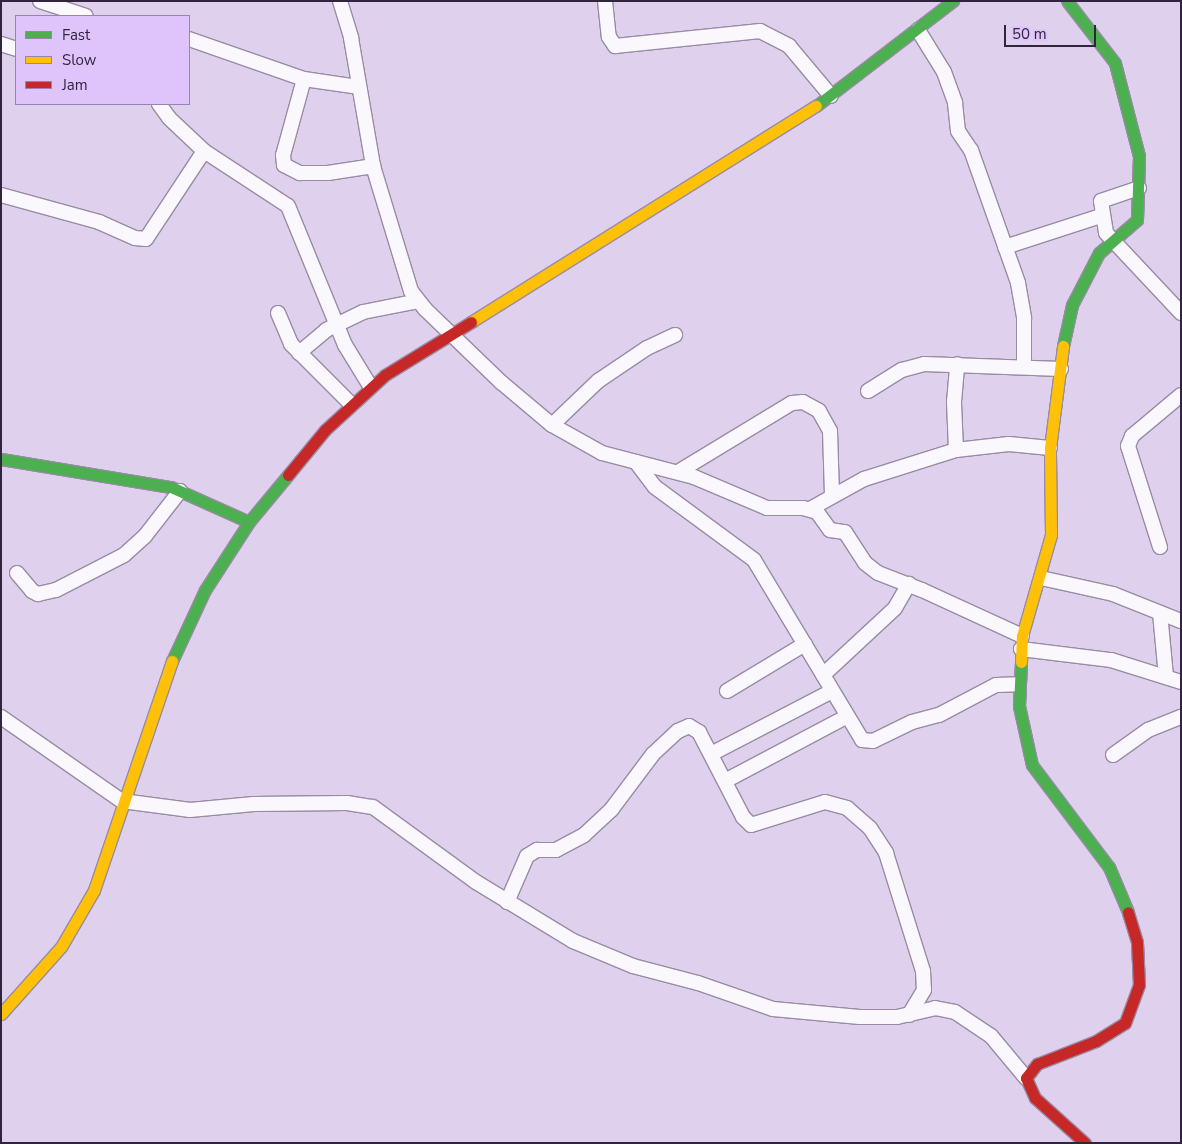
<!DOCTYPE html>
<html>
<head>
<meta charset="utf-8">
<style>
  body { margin:0 }
  #map { position:relative; width:1182px; height:1144px; overflow:hidden; background:#dfd1ee; font-family:"Nunito Sans",sans-serif }
  div>[style] { position:absolute }
  .roads { filter:drop-shadow(1px 0 #988ba4) drop-shadow(-1px 0 #988ba4) drop-shadow(0 1px #988ba4) drop-shadow(0 -1px #988ba4) }
  .street>* { height:14px; margin:-7px; padding:0 7px; transform-origin:7px; border-radius:7px; background:#faf8fc }
  .fast>* { height:11px; margin:-5.5px; padding:0 5.5px; transform-origin:5.5px; border-radius:5.5px; background:#4caf50 }
  .slow>* { height:11px; margin:-5.5px; padding:0 5.5px; transform-origin:5.5px; border-radius:5.5px; background:#ffc107 }
  .jam>* { height:11px; margin:-5.5px; padding:0 5.5px; transform-origin:5.5px; border-radius:5.5px; background:#c62828 }
  span { translate:-50% -50%; white-space:nowrap; text-align:center; line-height:1.15; -webkit-text-stroke:5px #dec4fb; paint-order:stroke }
  .frame { position:absolute; inset:0; border:2px solid #31243e; pointer-events:none }
  .legend { position:absolute; left:15px; top:15px; width:175px; height:90px; box-sizing:border-box; background:#dec4fb; border:1px solid #9984af; margin:0; padding:6px 9px; list-style:none; font-size:15px; color:#31243e }
  .legend li { display:flex; align-items:center; gap:10px; height:25px }
  .legend b { width:25px; border:1px solid #9984af }
  .scale { position:absolute; left:1004px; top:25px; width:92px; height:22px; box-sizing:border-box; border:2px solid #31243e; border-top:0; padding-left:6px; font-size:15px; line-height:18px; white-space:nowrap; color:#31243e; -webkit-text-stroke:4px #dec4fb; paint-order:stroke }
</style>
</head>
<body>
<div id="map">
  <div class="roads">
    <div class="street">
      <div style="left:40px;top:1px;width:48px;rotate:18.1deg"></div>
      <div style="left:340px;top:1px;width:39px;rotate:73deg"></div>
      <div style="left:351px;top:38px;width:130px;rotate:80.2deg"></div>
      <div style="left:373px;top:166px;width:131px;rotate:73.1deg"></div>
      <div style="left:411px;top:291px;width:23px;rotate:52deg"></div>
      <div style="left:425px;top:309px;width:107px;rotate:43.9deg"></div>
      <div style="left:502px;top:383px;width:65px;rotate:40deg"></div>
      <div style="left:552px;top:425px;width:57px;rotate:29.2deg"></div>
      <div style="left:602px;top:453px;width:95px;rotate:14.6deg"></div>
      <div style="left:694px;top:477px;width:79px;rotate:23deg"></div>
      <div style="left:767px;top:508px;width:36px"></div>
      <div style="left:803px;top:508px;width:15px;rotate:16deg"></div>
      <div style="left:817px;top:512px;width:22px;rotate:54deg"></div>
      <div style="left:830px;top:530px;width:15px;rotate:8deg"></div>
      <div style="left:845px;top:532px;width:37px;rotate:57deg"></div>
      <div style="left:865px;top:563px;width:16px;rotate:38deg"></div>
      <div style="left:878px;top:573px;width:47px;rotate:21.1deg"></div>
      <div style="left:922px;top:590px;width:110px;rotate:24.7deg"></div>
      <div style="left:605px;top:1px;width:36px;rotate:84deg"></div>
      <div style="left:609px;top:37px;width:11px;rotate:56deg"></div>
      <div style="left:615px;top:46px;width:146px;rotate:-5.9deg"></div>
      <div style="left:760px;top:31px;width:33px;rotate:27deg"></div>
      <div style="left:789px;top:46px;width:65px;rotate:50deg"></div>
      <div style="left:918px;top:30px;width:49px;rotate:58.2deg"></div>
      <div style="left:944px;top:72px;width:33px;rotate:70deg"></div>
      <div style="left:955px;top:103px;width:28px;rotate:84deg"></div>
      <div style="left:958px;top:131px;width:23px;rotate:56deg"></div>
      <div style="left:971px;top:150px;width:141px;rotate:70.5deg"></div>
      <div style="left:1018px;top:283px;width:36px;rotate:80deg"></div>
      <div style="left:1024px;top:318px;width:48px;rotate:90deg"></div>
      <div style="left:189px;top:39px;width:122px;rotate:19.2deg"></div>
      <div style="left:304px;top:79px;width:56px;rotate:8.3deg"></div>
      <div style="left:1px;top:44px;width:16px;rotate:18deg"></div>
      <div style="left:304px;top:79px;width:79px;rotate:105.4deg"></div>
      <div style="left:283px;top:155px;width:10px;rotate:84deg"></div>
      <div style="left:284px;top:165px;width:18px;rotate:27deg"></div>
      <div style="left:300px;top:173px;width:28px"></div>
      <div style="left:328px;top:173px;width:46px;rotate:-8.8deg"></div>
      <div style="left:159px;top:104px;width:17px;rotate:54deg"></div>
      <div style="left:169px;top:118px;width:48px;rotate:43.3deg"></div>
      <div style="left:204px;top:151px;width:100px;rotate:33.2deg"></div>
      <div style="left:288px;top:206px;width:150px;rotate:67.7deg"></div>
      <div style="left:345px;top:345px;width:48px;rotate:58.6deg"></div>
      <div style="left:1139px;top:188px;width:40px;rotate:161.1deg"></div>
      <div style="left:1101px;top:201px;width:32px;rotate:81deg"></div>
      <div style="left:1106px;top:233px;width:110px;rotate:46.8deg"></div>
      <div style="left:1px;top:195px;width:102px;rotate:15.4deg"></div>
      <div style="left:99px;top:222px;width:39px;rotate:24deg"></div>
      <div style="left:135px;top:238px;width:11px;rotate:5deg"></div>
      <div style="left:146px;top:239px;width:105px;rotate:-56.6deg"></div>
      <div style="left:1005px;top:247px;width:101px;rotate:-17.9deg"></div>
      <div style="left:278px;top:313px;width:34px;rotate:67deg"></div>
      <div style="left:291px;top:344px;width:83px;rotate:45deg"></div>
      <div style="left:299px;top:353px;width:35px;rotate:-40deg"></div>
      <div style="left:326px;top:330px;width:41px;rotate:-25.9deg"></div>
      <div style="left:363px;top:312px;width:56px;rotate:-11.3deg"></div>
      <div style="left:868px;top:391px;width:40px;rotate:-32deg"></div>
      <div style="left:902px;top:370px;width:23px;rotate:-15deg"></div>
      <div style="left:924px;top:364px;width:137px;rotate:2.1deg"></div>
      <div style="left:552px;top:425px;width:64px;rotate:-43.7deg"></div>
      <div style="left:598px;top:381px;width:59px;rotate:-34deg"></div>
      <div style="left:647px;top:348px;width:31px;rotate:-25deg"></div>
      <div style="left:956px;top:450px;width:48px;rotate:-92.4deg"></div>
      <div style="left:954px;top:402px;width:38px;rotate:-85deg"></div>
      <div style="left:636px;top:462px;width:31px;rotate:53deg"></div>
      <div style="left:655px;top:487px;width:123px;rotate:36.4deg"></div>
      <div style="left:754px;top:560px;width:210px;rotate:59deg"></div>
      <div style="left:862px;top:740px;width:11px;rotate:5deg"></div>
      <div style="left:873px;top:741px;width:43px;rotate:-26deg"></div>
      <div style="left:912px;top:722px;width:28px;rotate:-15deg"></div>
      <div style="left:939px;top:715px;width:64px;rotate:-27.8deg"></div>
      <div style="left:996px;top:685px;width:23px;rotate:-2deg"></div>
      <div style="left:678px;top:472px;width:133px;rotate:-31.2deg"></div>
      <div style="left:792px;top:403px;width:11px;rotate:-5deg"></div>
      <div style="left:803px;top:402px;width:18px;rotate:29deg"></div>
      <div style="left:819px;top:411px;width:23px;rotate:61deg"></div>
      <div style="left:830px;top:431px;width:63px;rotate:88.2deg"></div>
      <div style="left:810px;top:509px;width:62px;rotate:-29.1deg"></div>
      <div style="left:864px;top:479px;width:96px;rotate:-17.5deg"></div>
      <div style="left:956px;top:450px;width:53px;rotate:-6.5deg"></div>
      <div style="left:1009px;top:444px;width:41px;rotate:5.6deg"></div>
      <div style="left:1160px;top:547px;width:106px;rotate:-107.6deg"></div>
      <div style="left:1128px;top:446px;width:11px;rotate:-68deg"></div>
      <div style="left:1132px;top:436px;width:64px;rotate:-39.9deg"></div>
      <div style="left:17px;top:573px;width:23px;rotate:50deg"></div>
      <div style="left:32px;top:591px;width:7px;rotate:27deg"></div>
      <div style="left:38px;top:594px;width:18px;rotate:-13deg"></div>
      <div style="left:56px;top:590px;width:76px;rotate:-27.2deg"></div>
      <div style="left:124px;top:555px;width:28px;rotate:-42deg"></div>
      <div style="left:145px;top:536px;width:57px;rotate:-52.1deg"></div>
      <div style="left:1041px;top:578px;width:74px;rotate:12.5deg"></div>
      <div style="left:1113px;top:594px;width:73px;rotate:21.7deg"></div>
      <div style="left:1160px;top:613px;width:63px;rotate:84.6deg"></div>
      <div style="left:1021px;top:649px;width:91px;rotate:7deg"></div>
      <div style="left:1111px;top:660px;width:73px;rotate:17.4deg"></div>
      <div style="left:823px;top:675px;width:98px;rotate:-42.9deg"></div>
      <div style="left:895px;top:608px;width:28px;rotate:-60deg"></div>
      <div style="left:727px;top:691px;width:91px;rotate:-31.1deg"></div>
      <div style="left:1px;top:717px;width:147px;rotate:34.8deg"></div>
      <div style="left:122px;top:801px;width:69px;rotate:7.5deg"></div>
      <div style="left:190px;top:810px;width:64px;rotate:-5.4deg"></div>
      <div style="left:254px;top:804px;width:93px;rotate:-0.6deg"></div>
      <div style="left:347px;top:803px;width:26px;rotate:9deg"></div>
      <div style="left:373px;top:807px;width:127px;rotate:36.1deg"></div>
      <div style="left:476px;top:882px;width:114px;rotate:31.3deg"></div>
      <div style="left:573px;top:941px;width:65px;rotate:22.6deg"></div>
      <div style="left:633px;top:966px;width:67px;rotate:14.7deg"></div>
      <div style="left:698px;top:983px;width:79px;rotate:19.1deg"></div>
      <div style="left:773px;top:1009px;width:87px;rotate:5.3deg"></div>
      <div style="left:860px;top:1017px;width:37px"></div>
      <div style="left:897px;top:1017px;width:39px;rotate:-13deg"></div>
      <div style="left:935px;top:1008px;width:20px;rotate:11deg"></div>
      <div style="left:955px;top:1012px;width:43px;rotate:33.7deg"></div>
      <div style="left:991px;top:1036px;width:55px;rotate:50.2deg"></div>
      <div style="left:711px;top:754px;width:136px;rotate:-27.5deg"></div>
      <div style="left:1113px;top:755px;width:43px;rotate:-35.5deg"></div>
      <div style="left:1148px;top:730px;width:35px;rotate:-22deg"></div>
      <div style="left:725px;top:781px;width:137px;rotate:-27.9deg"></div>
      <div style="left:507px;top:902px;width:50px;rotate:-66.5deg"></div>
      <div style="left:527px;top:856px;width:12px;rotate:-31deg"></div>
      <div style="left:537px;top:850px;width:19px"></div>
      <div style="left:556px;top:850px;width:32px;rotate:-28deg"></div>
      <div style="left:584px;top:835px;width:37px;rotate:-43deg"></div>
      <div style="left:611px;top:810px;width:70px;rotate:-53.1deg"></div>
      <div style="left:653px;top:754px;width:34px;rotate:-43deg"></div>
      <div style="left:678px;top:731px;width:12px;rotate:-24deg"></div>
      <div style="left:689px;top:726px;width:12px;rotate:31deg"></div>
      <div style="left:699px;top:732px;width:96px;rotate:62.6deg"></div>
      <div style="left:743px;top:817px;width:11px;rotate:45deg"></div>
      <div style="left:751px;top:825px;width:77px;rotate:-17.3deg"></div>
      <div style="left:825px;top:802px;width:23px;rotate:15deg"></div>
      <div style="left:847px;top:808px;width:30px;rotate:41deg"></div>
      <div style="left:870px;top:828px;width:30px;rotate:57deg"></div>
      <div style="left:886px;top:853px;width:124px;rotate:72.6deg"></div>
      <div style="left:923px;top:971px;width:19px;rotate:87deg"></div>
      <div style="left:924px;top:990px;width:29px;rotate:121deg"></div>
    </div>
    <div class="fast">
      <div style="left:816px;top:106px;width:173px;rotate:-37.5deg"></div>
      <div style="left:1063px;top:346px;width:42px;rotate:-77.6deg"></div>
      <div style="left:1072px;top:305px;width:59px;rotate:-62.6deg"></div>
      <div style="left:1099px;top:253px;width:50px;rotate:-41deg"></div>
      <div style="left:1137px;top:220px;width:64px;rotate:-88.2deg"></div>
      <div style="left:1139px;top:156px;width:96px;rotate:-104.5deg"></div>
      <div style="left:1115px;top:63px;width:78px;rotate:-127.7deg"></div>
      <div style="left:1px;top:459px;width:172px;rotate:9.4deg"></div>
      <div style="left:171px;top:487px;width:85px;rotate:24.2deg"></div>
      <div style="left:172px;top:661px;width:78px;rotate:-65.1deg"></div>
      <div style="left:205px;top:590px;width:81px;rotate:-57.1deg"></div>
      <div style="left:249px;top:522px;width:61px;rotate:-50.3deg"></div>
      <div style="left:1021px;top:662px;width:44px;rotate:92.6deg"></div>
      <div style="left:1019px;top:706px;width:60px;rotate:77.6deg"></div>
      <div style="left:1032px;top:765px;width:128px;rotate:53deg"></div>
      <div style="left:1109px;top:867px;width:49px;rotate:67.1deg"></div>
    </div>
    <div class="slow">
      <div style="left:471px;top:322px;width:407px;rotate:-32.1deg"></div>
      <div style="left:1021px;top:662px;width:26px;rotate:-88deg"></div>
      <div style="left:1022px;top:636px;width:105px;rotate:-74deg"></div>
      <div style="left:1051px;top:535px;width:87px;rotate:-90.7deg"></div>
      <div style="left:1050px;top:448px;width:103px;rotate:-82.7deg"></div>
      <div style="left:1px;top:1014px;width:90px;rotate:-48.2deg"></div>
      <div style="left:61px;top:947px;width:66px;rotate:-59.9deg"></div>
      <div style="left:94px;top:890px;width:242px;rotate:-71.2deg"></div>
    </div>
    <div class="jam">
      <div style="left:288px;top:475px;width:58px;rotate:-50.6deg"></div>
      <div style="left:325px;top:430px;width:81px;rotate:-42.5deg"></div>
      <div style="left:385px;top:375px;width:101px;rotate:-31.6deg"></div>
      <div style="left:1085px;top:1143px;width:67px;rotate:-138deg"></div>
      <div style="left:1035px;top:1098px;width:22px;rotate:-114deg"></div>
      <div style="left:1026px;top:1078px;width:18px;rotate:-52deg"></div>
      <div style="left:1037px;top:1064px;width:63px;rotate:-21.3deg"></div>
      <div style="left:1096px;top:1041px;width:34px;rotate:-32deg"></div>
      <div style="left:1125px;top:1023px;width:40px;rotate:-69.8deg"></div>
      <div style="left:1139px;top:985px;width:43px;rotate:-92.7deg"></div>
      <div style="left:1137px;top:942px;width:31px;rotate:-107deg"></div>
    </div>
  </div>
  <div class="frame"></div>
  <ul class="legend">
  <li><b style="height:6px;background:#4caf50"></b>Fast</li>
  <li><b style="height:6px;background:#ffc107"></b>Slow</li>
  <li><b style="height:6px;background:#c62828"></b>Jam</li>
  </ul>
  <div class="scale">50 m</div>
</div>
</body>
</html>
